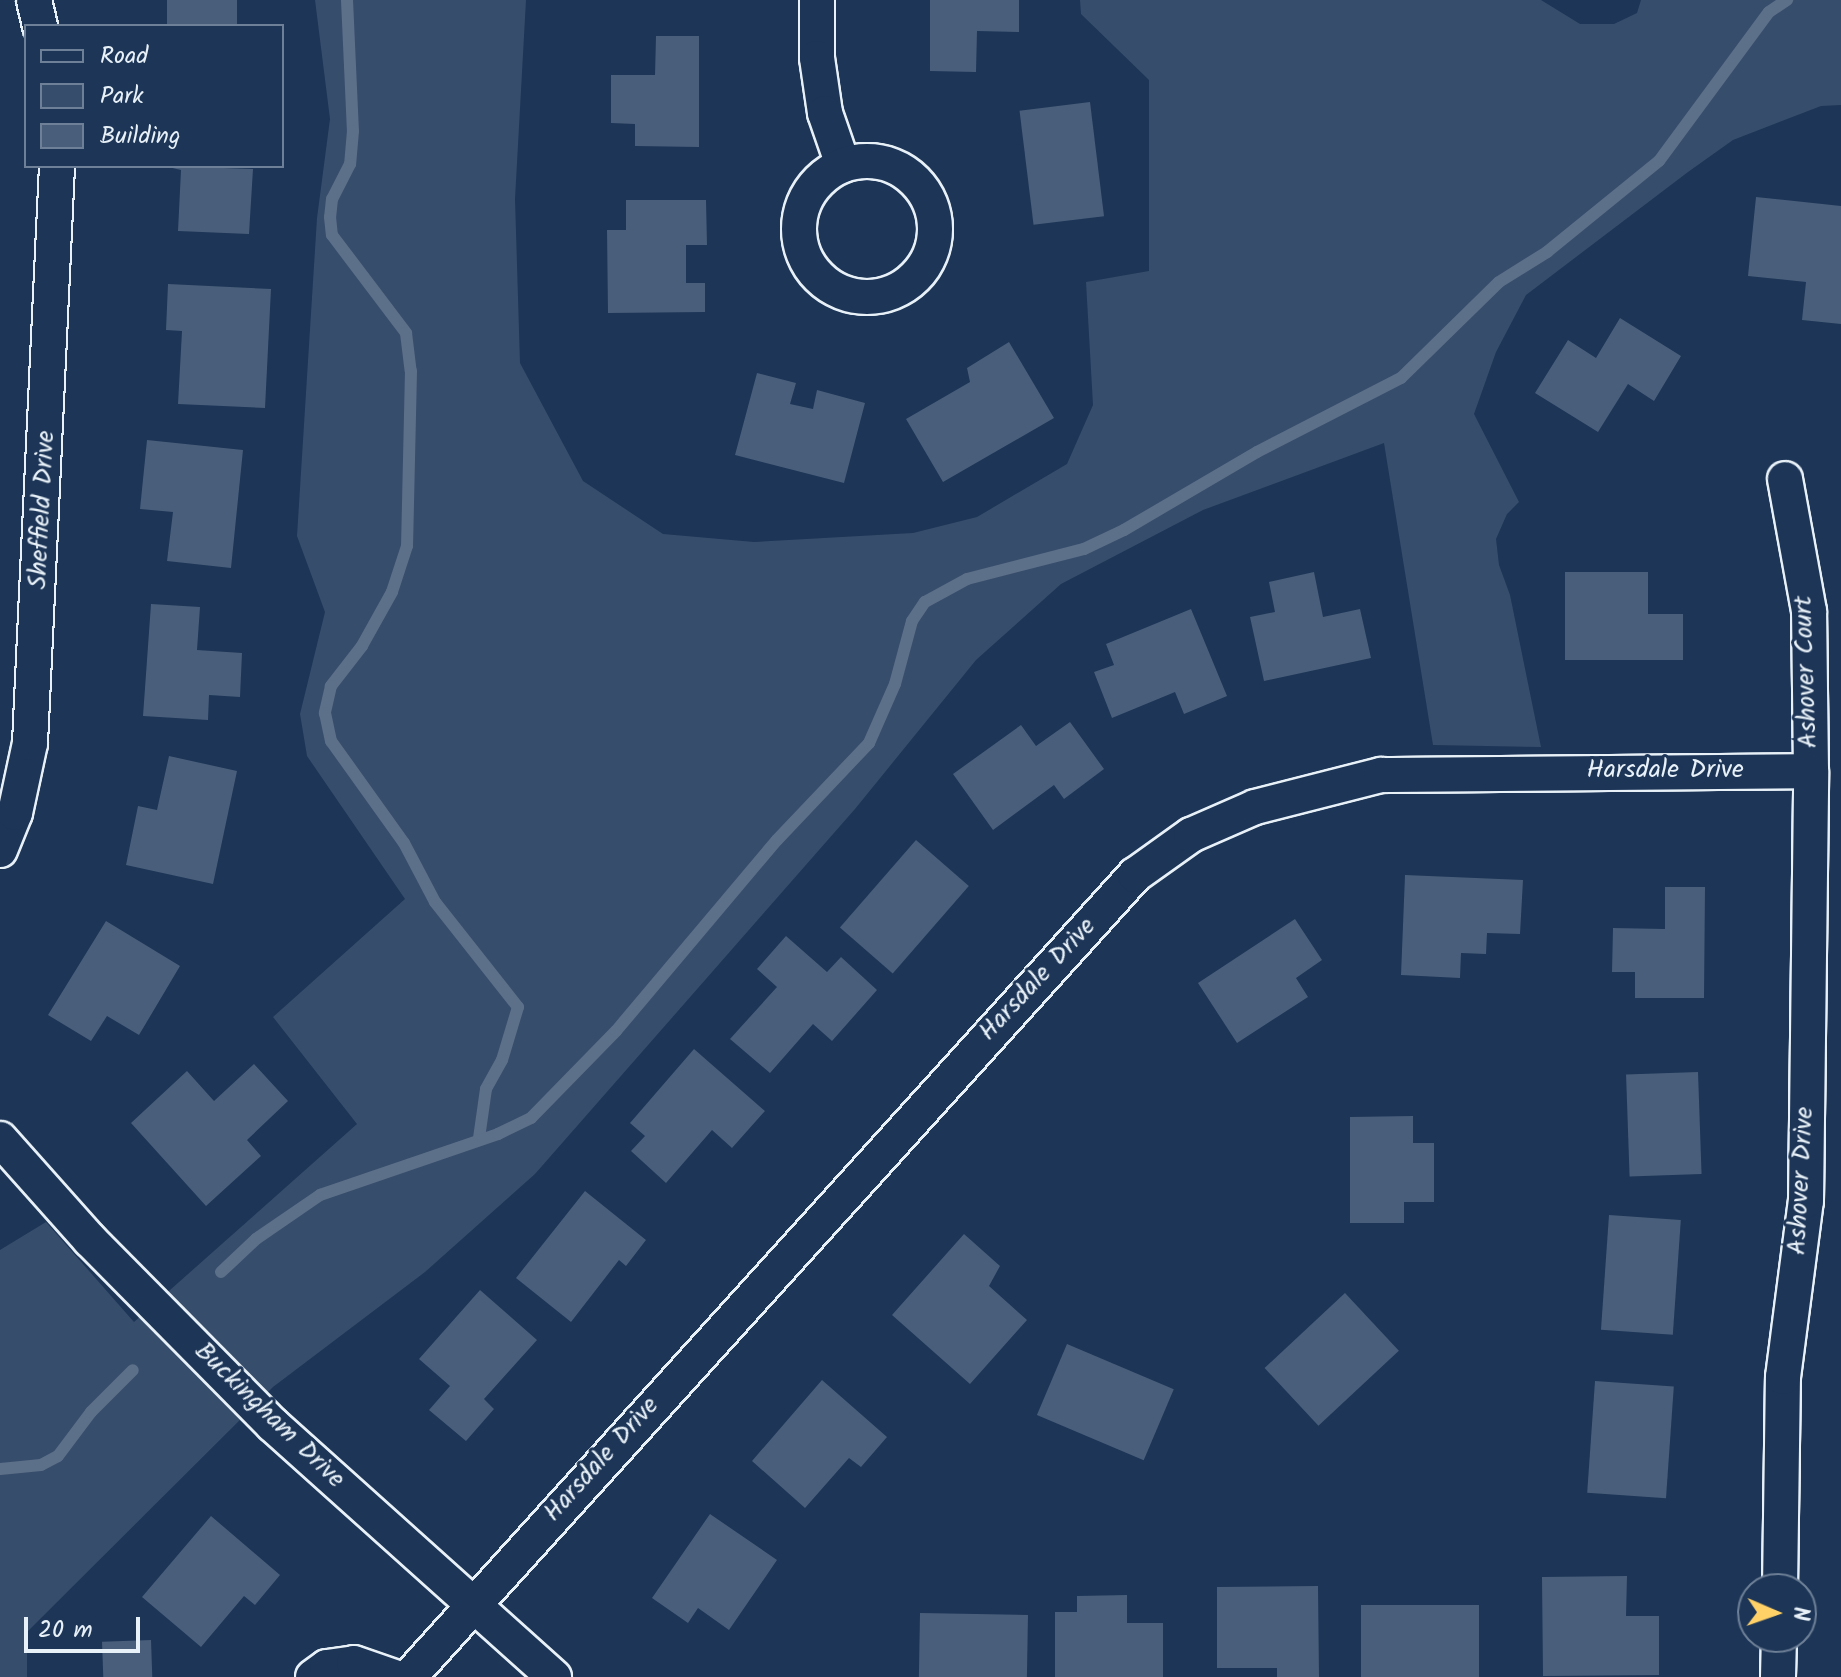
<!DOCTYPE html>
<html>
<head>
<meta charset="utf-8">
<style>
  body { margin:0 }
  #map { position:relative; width:1841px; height:1677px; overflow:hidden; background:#1d3557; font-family:Kalam,sans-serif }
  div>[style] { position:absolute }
  .green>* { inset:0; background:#374d6c }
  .stream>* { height:12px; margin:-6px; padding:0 6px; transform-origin:6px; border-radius:6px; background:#5d7089 }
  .building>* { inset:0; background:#495e7a; transform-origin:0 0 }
  .roads { filter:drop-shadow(2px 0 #e8f1f8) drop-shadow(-2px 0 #e8f1f8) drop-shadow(0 2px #e8f1f8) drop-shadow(0 -2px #e8f1f8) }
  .minor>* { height:34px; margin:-17px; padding:0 17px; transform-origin:17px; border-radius:17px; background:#1d3557 }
  .minor>.ring { margin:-17px; padding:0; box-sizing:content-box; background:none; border:34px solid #1d3557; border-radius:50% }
  span { translate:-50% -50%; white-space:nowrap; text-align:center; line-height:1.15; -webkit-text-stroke:6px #1d3557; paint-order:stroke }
  .street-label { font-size:26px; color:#e8f1f8 }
  .legend { position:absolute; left:24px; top:24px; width:260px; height:144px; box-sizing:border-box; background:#1d3557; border:2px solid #6e8097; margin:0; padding:10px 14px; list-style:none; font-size:24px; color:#e8f1f8 }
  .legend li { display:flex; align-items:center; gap:16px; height:40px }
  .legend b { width:40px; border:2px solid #6e8097 }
  .north { position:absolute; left:1737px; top:1573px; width:80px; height:80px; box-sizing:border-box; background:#1d3557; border:2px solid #6e8097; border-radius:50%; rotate:92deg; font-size:22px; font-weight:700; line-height:32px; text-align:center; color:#e8f1f8 }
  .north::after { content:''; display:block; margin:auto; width:28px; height:36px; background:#ffd166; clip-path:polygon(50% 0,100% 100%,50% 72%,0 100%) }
  .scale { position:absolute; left:24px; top:1617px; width:116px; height:36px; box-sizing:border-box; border:4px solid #e8f1f8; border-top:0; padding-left:10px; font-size:24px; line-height:28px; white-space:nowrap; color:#e8f1f8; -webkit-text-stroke:6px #1d3557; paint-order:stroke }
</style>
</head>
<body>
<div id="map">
  <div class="green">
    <div style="clip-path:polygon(315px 0,526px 0,515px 199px,520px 363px,583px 481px,663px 534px,754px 542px,913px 533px,977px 517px,1067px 464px,1093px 405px,1086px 282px,1149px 271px,1149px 80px,1081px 14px,1080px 0,1541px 0,1580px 24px,1614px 24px,1637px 13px,1641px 0,1841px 0,1841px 105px,1821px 106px,1733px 140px,1688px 172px,1526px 295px,1496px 352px,1474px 414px,1519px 502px,1507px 514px,1496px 539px,1499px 565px,1510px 595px,1541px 747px,1433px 745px,1384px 443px,1203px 510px,1061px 584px,976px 660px,855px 809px,535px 1174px,425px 1272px,273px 1387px,27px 1632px,27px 1677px,0 1677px,0 1250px,46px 1222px,134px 1322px,357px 1124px,273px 1017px,405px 899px,307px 756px,300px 714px,325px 612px,297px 536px,317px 218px,330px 119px)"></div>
  </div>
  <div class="stream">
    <div style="left:347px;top:0;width:131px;rotate:87.4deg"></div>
    <div style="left:353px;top:131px;width:33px;rotate:95deg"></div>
    <div style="left:350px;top:164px;width:39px;rotate:117deg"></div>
    <div style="left:332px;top:199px;width:18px;rotate:96deg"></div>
    <div style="left:330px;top:217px;width:18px;rotate:84deg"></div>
    <div style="left:332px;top:235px;width:123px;rotate:52.9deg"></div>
    <div style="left:406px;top:333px;width:38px;rotate:83deg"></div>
    <div style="left:411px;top:371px;width:175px;rotate:91.3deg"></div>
    <div style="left:407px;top:546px;width:48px;rotate:108.1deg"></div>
    <div style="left:392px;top:592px;width:62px;rotate:119.1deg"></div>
    <div style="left:362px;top:646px;width:51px;rotate:127.8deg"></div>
    <div style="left:331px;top:686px;width:28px;rotate:103deg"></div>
    <div style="left:325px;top:713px;width:29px;rotate:78deg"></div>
    <div style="left:331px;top:741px;width:125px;rotate:54.4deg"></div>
    <div style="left:404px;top:843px;width:67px;rotate:62.3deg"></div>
    <div style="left:435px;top:902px;width:134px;rotate:51.7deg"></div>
    <div style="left:518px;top:1007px;width:55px;rotate:106.8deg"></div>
    <div style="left:502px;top:1060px;width:33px;rotate:119deg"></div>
    <div style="left:486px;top:1089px;width:49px;rotate:98.1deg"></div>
    <div style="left:221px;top:1272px;width:48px;rotate:-43.3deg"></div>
    <div style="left:256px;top:1239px;width:78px;rotate:-34.5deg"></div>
    <div style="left:320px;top:1195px;width:188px;rotate:-18.9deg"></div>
    <div style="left:498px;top:1134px;width:37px;rotate:-26deg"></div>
    <div style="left:531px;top:1118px;width:122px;rotate:-45.7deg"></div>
    <div style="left:616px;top:1031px;width:250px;rotate:-49.9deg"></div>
    <div style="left:777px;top:840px;width:134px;rotate:-46.5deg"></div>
    <div style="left:869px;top:743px;width:64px;rotate:-66.2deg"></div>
    <div style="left:895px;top:684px;width:65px;rotate:-74.9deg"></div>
    <div style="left:912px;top:621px;width:23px;rotate:-56deg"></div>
    <div style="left:925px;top:602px;width:48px;rotate:-28.7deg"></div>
    <div style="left:967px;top:579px;width:121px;rotate:-14.4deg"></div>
    <div style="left:1084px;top:549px;width:44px;rotate:-25.4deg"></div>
    <div style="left:1124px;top:530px;width:154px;rotate:-30.4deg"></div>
    <div style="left:1257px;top:452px;width:162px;rotate:-27.2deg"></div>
    <div style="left:1401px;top:378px;width:137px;rotate:-44.4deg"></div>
    <div style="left:1499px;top:282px;width:57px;rotate:-32deg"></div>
    <div style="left:1547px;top:252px;width:144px;rotate:-39.1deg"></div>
    <div style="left:1659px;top:161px;width:185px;rotate:-53.6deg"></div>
    <div style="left:1769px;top:12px;width:22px;rotate:-34deg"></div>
    <div style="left:0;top:1469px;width:41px;rotate:-5.6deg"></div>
    <div style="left:41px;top:1465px;width:19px;rotate:-28deg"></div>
    <div style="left:58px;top:1456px;width:55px;rotate:-53.1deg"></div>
    <div style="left:91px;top:1412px;width:59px;rotate:-45deg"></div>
  </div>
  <div class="building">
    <div style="left:167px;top:0;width:70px;height:26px"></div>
    <div style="clip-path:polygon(930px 0,1019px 0,1019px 32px,977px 31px,976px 72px,930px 71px)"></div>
    <div style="clip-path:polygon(656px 36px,699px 36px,699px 147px,635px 146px,635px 124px,611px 123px,611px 75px,655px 75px)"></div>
    <div style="left:1090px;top:102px;width:115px;height:71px;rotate:83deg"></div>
    <div style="clip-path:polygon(164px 166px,253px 169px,249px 234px,178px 231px,181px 170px)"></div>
    <div style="clip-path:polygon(1756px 197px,1841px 206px,1841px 324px,1802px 320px,1806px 282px,1748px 276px)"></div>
    <div style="clip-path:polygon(626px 200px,706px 200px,707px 245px,686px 245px,686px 283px,705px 283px,705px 312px,608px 313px,607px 230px,626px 230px)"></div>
    <div style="clip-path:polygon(168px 284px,271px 289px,265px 408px,178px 404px,182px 331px,166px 330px)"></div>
    <div style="clip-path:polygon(1620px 318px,1681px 356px,1654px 401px,1628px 384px,1598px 432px,1535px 393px,1568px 340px,1596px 358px)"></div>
    <div style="clip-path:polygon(1009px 342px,1054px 418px,943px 482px,906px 419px,970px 382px,967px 368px)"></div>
    <div style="clip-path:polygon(757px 373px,796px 383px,790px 404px,813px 409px,817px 390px,865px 403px,844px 483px,735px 455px)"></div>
    <div style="clip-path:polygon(147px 440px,243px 450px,231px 568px,167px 561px,173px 512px,140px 509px)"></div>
    <div style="clip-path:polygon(1314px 572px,1323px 617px,1360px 609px,1371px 658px,1264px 681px,1250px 617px,1275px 612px,1269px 582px)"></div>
    <div style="clip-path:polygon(1565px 572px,1648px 572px,1648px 614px,1683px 614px,1683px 660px,1565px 660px)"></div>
    <div style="clip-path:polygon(151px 604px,200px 607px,197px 650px,242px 653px,240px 697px,209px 695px,208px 720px,143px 716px)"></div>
    <div style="clip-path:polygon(1191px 609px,1227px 696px,1184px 714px,1175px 692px,1112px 718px,1094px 672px,1114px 665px,1106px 644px)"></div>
    <div style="clip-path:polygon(1070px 722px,1104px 769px,1064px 799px,1054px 785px,993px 830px,953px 774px,1021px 725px,1036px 746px)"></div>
    <div style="clip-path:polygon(169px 756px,237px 771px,213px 884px,126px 865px,138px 806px,157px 810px)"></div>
    <div style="left:916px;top:840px;width:70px;height:116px;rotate:41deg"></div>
    <div style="clip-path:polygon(1405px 875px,1523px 880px,1520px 934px,1487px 933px,1486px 954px,1461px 953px,1460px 978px,1401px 975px)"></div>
    <div style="clip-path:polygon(1665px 887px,1705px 887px,1704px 998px,1635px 998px,1635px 972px,1612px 972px,1613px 928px,1665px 929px)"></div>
    <div style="clip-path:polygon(1295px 919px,1322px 960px,1296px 978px,1308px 997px,1237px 1043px,1198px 983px)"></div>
    <div style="clip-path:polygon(106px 921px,180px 966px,139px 1035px,107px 1016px,91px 1041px,48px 1015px)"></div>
    <div style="clip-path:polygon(786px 936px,827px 972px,841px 957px,877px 990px,832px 1041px,813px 1024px,770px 1073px,730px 1039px,777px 987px,757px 969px)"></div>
    <div style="clip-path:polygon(694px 1049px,765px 1111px,732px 1148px,712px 1130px,666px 1183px,631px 1151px,645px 1136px,630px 1123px)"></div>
    <div style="clip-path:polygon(254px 1064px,288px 1101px,247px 1140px,261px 1156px,206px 1206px,131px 1123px,187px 1071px,214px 1101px)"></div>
    <div style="left:1698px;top:1072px;width:102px;height:72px;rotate:88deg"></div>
    <div style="clip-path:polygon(1413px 1116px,1413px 1143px,1434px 1143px,1434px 1202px,1404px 1202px,1404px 1223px,1350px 1223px,1350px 1117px)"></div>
    <div style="clip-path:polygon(585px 1191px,646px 1240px,626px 1266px,619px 1260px,571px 1322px,516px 1278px)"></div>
    <div style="left:1609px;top:1215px;width:72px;height:115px;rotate:4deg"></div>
    <div style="clip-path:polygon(964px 1234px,1000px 1266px,989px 1286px,1027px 1320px,970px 1384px,892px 1315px)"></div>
    <div style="clip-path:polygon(480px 1290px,537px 1340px,484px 1399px,494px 1409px,466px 1441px,429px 1410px,450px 1386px,419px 1359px)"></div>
    <div style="left:1345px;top:1293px;width:79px;height:110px;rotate:47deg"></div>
    <div style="left:1067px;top:1344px;width:116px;height:77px;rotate:23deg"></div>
    <div style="clip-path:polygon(822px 1380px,887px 1437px,861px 1467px,849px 1458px,805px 1508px,752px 1461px)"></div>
    <div style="left:1595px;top:1381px;width:79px;height:112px;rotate:4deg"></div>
    <div style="clip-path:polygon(710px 1514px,777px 1560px,729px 1630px,698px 1608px,688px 1623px,652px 1598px)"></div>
    <div style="clip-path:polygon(211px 1516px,280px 1575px,255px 1605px,244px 1596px,201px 1647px,142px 1597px)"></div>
    <div style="clip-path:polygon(1627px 1576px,1626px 1616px,1659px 1616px,1659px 1675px,1543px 1676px,1542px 1577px)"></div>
    <div style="clip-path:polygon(1318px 1586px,1319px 1677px,1277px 1677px,1277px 1668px,1217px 1668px,1217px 1587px)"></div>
    <div style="clip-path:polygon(1127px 1595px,1127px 1623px,1163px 1623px,1163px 1677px,1055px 1677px,1055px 1612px,1077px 1612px,1077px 1596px)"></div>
    <div style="left:1361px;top:1605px;width:118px;height:72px"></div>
    <div style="left:920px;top:1613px;width:108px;height:64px;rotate:1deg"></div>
    <div style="left:151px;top:1640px;width:37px;height:49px;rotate:88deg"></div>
  </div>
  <div class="roads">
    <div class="minor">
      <div style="left:34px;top:0;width:27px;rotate:77deg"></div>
      <div style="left:817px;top:0;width:58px;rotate:90deg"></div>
      <div style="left:817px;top:58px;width:56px;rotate:81.7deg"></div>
      <div style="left:825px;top:113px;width:55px;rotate:70.9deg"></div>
      <div class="ring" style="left:799px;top:161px;width:102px;height:102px"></div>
      <div style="left:0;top:850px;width:40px;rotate:-68deg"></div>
      <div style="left:15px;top:813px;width:72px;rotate:-77.9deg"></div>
      <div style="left:30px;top:743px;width:578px;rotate:-87.32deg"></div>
      <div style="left:0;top:1139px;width:135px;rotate:48.3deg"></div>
      <div style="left:90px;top:1240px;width:259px;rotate:45.3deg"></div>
      <div style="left:272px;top:1424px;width:379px;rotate:41.9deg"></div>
      <div style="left:1780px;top:1589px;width:212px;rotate:-89.2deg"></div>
      <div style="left:1783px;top:1377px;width:177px;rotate:-82.6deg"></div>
      <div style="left:1806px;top:1201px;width:430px;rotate:-89.3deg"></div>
      <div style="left:1811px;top:771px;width:160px;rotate:-90.7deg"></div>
      <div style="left:1809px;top:611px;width:134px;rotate:-100.3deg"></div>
      <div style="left:313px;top:1677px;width:17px;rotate:-36deg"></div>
      <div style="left:327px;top:1667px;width:27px;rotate:-8deg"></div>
      <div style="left:354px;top:1663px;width:42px;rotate:19.3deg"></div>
      <div style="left:409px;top:1677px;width:1082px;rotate:-47.85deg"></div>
      <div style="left:1135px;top:875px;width:69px;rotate:-35.5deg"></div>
      <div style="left:1191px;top:835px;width:70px;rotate:-23.6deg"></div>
      <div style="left:1255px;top:807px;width:130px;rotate:-14.3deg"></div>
      <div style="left:1381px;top:775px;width:430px;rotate:-0.5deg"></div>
      <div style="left:1778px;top:1677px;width:40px;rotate:-88.6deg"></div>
    </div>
  </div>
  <div class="street-label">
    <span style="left:43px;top:510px;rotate:-87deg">Sheffield Drive</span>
    <span style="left:1807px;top:672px;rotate:-92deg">Ashover Court</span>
    <span style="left:1665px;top:771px">Harsdale Drive</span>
    <span style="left:1038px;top:980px;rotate:-47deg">Harsdale Drive</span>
    <span style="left:1802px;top:1181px;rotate:-87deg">Ashover Drive</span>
    <span style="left:269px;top:1416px;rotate:44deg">Buckingham Drive</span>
    <span style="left:602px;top:1460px;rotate:-48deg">Harsdale Drive</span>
  </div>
  <ul class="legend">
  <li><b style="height:10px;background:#1d3557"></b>Road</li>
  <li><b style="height:22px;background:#374d6c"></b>Park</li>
  <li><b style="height:22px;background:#495e7a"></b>Building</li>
  </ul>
  <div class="north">N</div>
  <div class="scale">20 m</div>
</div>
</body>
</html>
